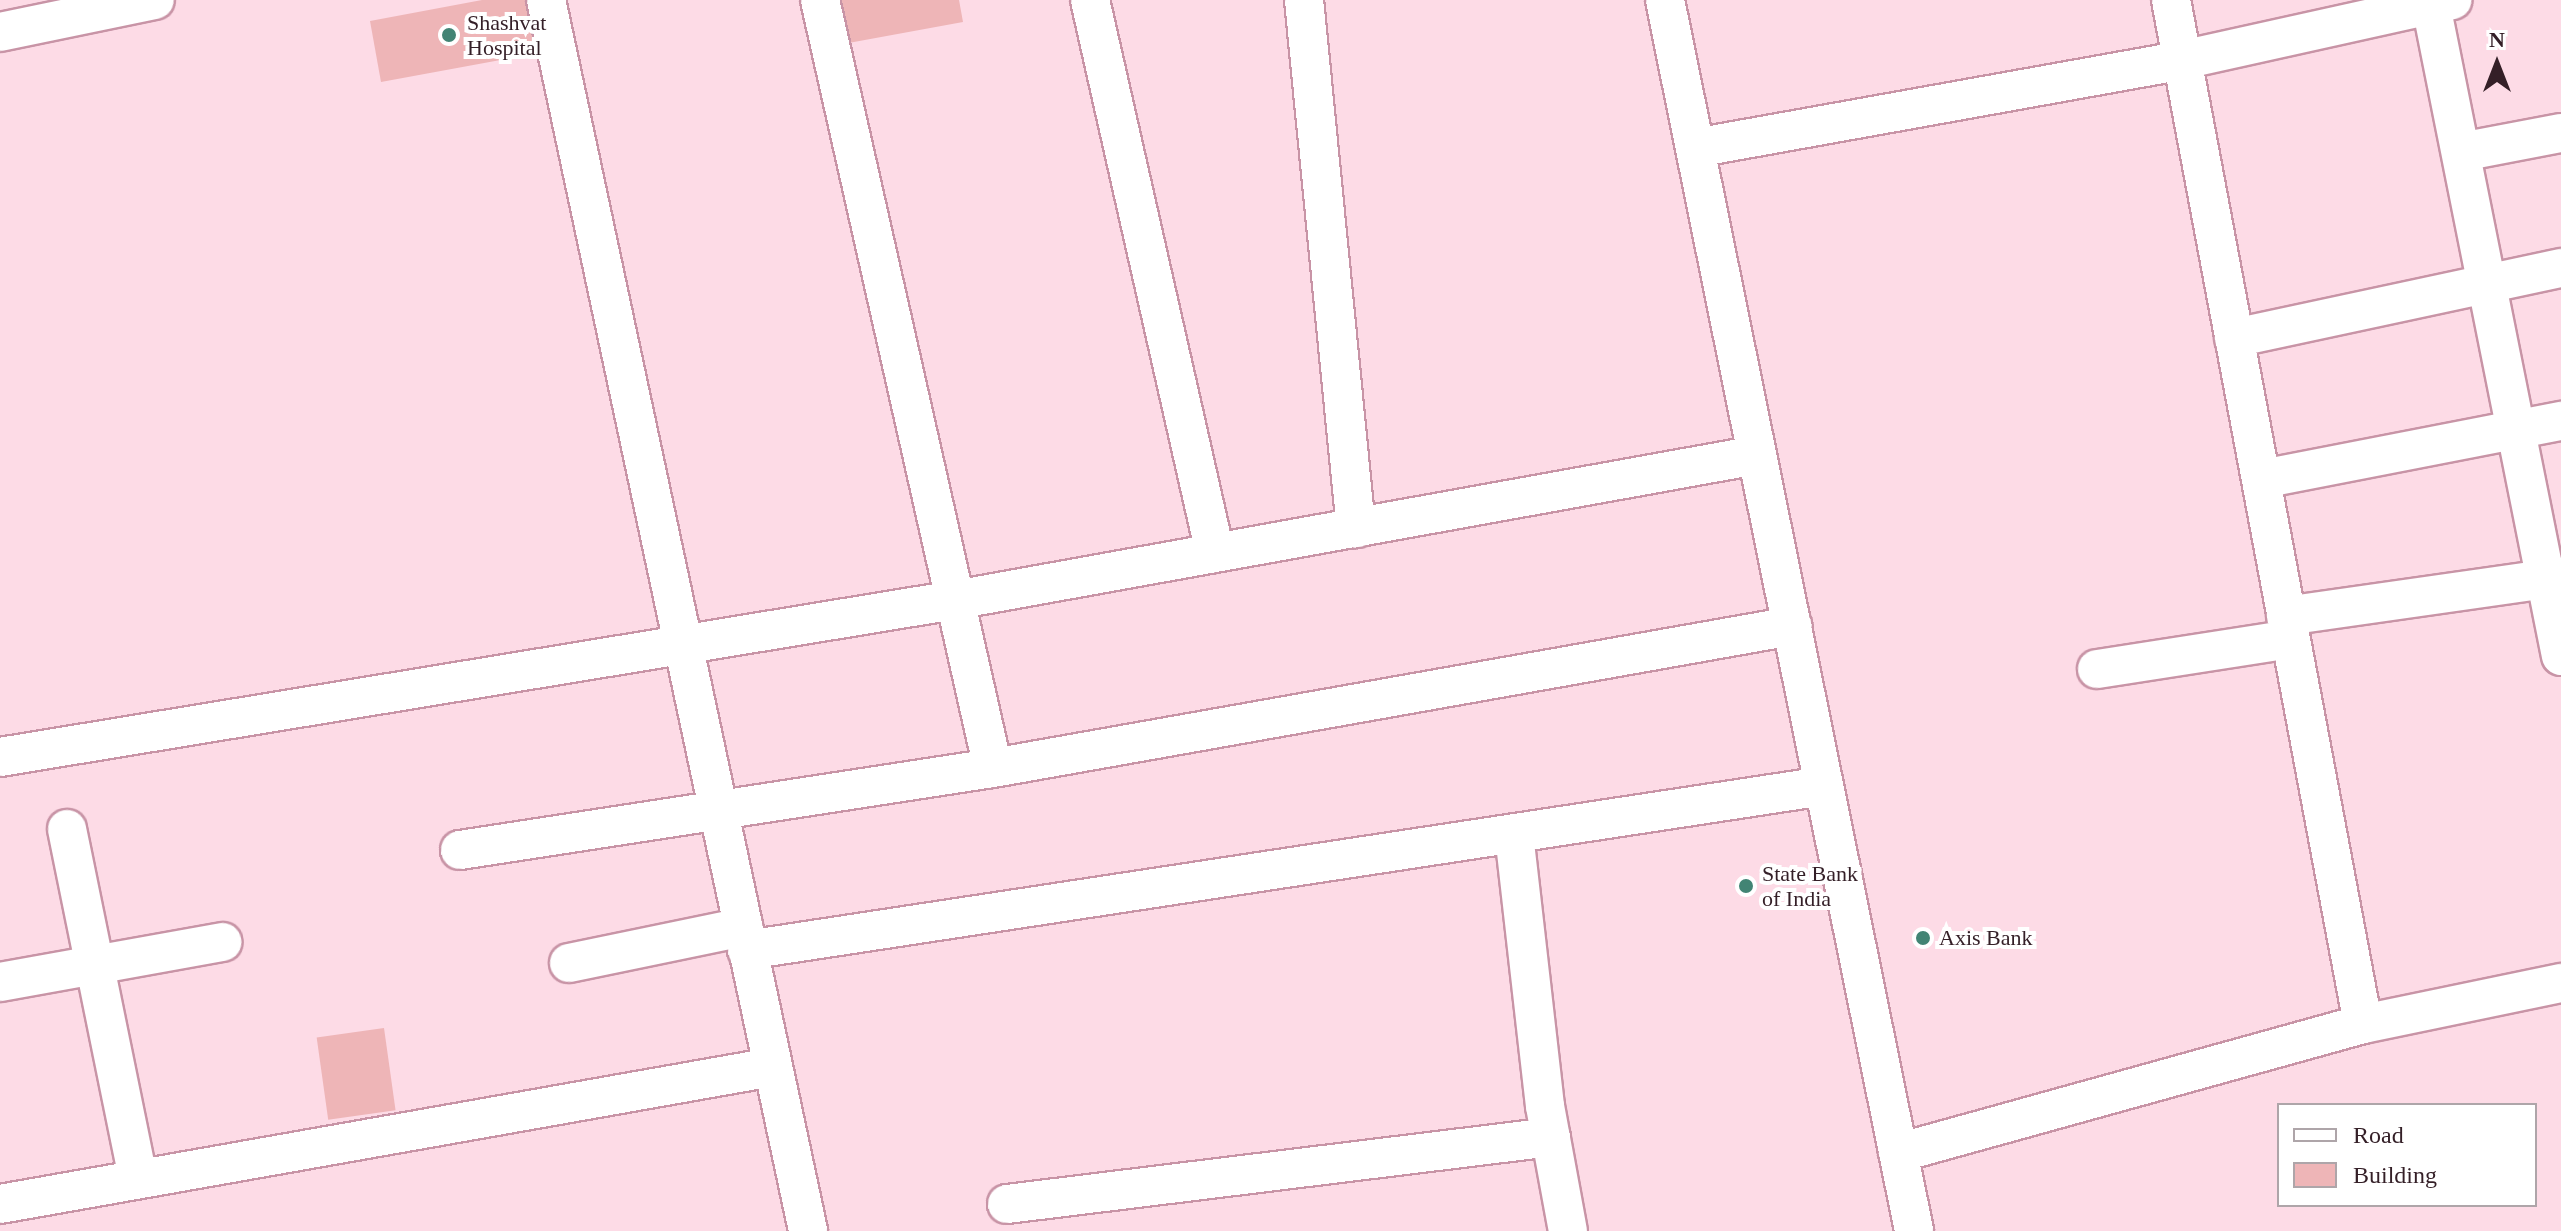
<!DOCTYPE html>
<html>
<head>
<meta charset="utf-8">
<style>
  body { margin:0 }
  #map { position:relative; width:2561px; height:1231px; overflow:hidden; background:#fddbe6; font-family:Georgia,serif }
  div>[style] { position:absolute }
  .building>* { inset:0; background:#eeb5b7; transform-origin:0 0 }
  .roads { filter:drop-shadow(2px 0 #c894a6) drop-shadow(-2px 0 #c894a6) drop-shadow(0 2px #c894a6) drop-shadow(0 -2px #c894a6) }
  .minor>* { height:38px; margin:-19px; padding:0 19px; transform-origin:19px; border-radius:19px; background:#fff }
  .dots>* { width:22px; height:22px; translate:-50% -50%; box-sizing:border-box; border:4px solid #fff; border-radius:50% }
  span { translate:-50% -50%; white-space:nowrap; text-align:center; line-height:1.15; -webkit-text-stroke:8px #fff; paint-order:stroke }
  .poi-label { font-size:22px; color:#341f27 }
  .left { translate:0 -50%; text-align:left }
  .legend { position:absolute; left:2277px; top:1103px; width:260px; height:104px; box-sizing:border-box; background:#fff; border:2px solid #aea5a9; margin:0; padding:10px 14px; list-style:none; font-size:24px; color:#341f27 }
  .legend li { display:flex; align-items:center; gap:16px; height:40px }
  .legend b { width:40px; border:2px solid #aea5a9 }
  .north { position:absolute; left:2457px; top:24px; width:80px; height:80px; -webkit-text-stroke:6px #fff; paint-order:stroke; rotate:0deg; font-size:22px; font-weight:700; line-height:32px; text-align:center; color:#341f27 }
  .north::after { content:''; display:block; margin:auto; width:28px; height:36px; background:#341f27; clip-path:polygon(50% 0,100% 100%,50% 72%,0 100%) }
</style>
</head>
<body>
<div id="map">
  <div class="building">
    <div style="clip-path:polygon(482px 0,540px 0,549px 51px,381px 82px,370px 21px)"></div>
    <div style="clip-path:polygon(834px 0,959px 0,963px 22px,843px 44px)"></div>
    <div style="left:384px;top:1028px;width:83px;height:68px;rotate:82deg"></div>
  </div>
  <div class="roads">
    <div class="minor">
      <div style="left:546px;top:0;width:1259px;rotate:77.98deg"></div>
      <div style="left:820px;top:0;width:787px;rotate:77.31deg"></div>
      <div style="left:1090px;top:0;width:567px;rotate:77.26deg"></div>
      <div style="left:1304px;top:0;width:531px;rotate:84.38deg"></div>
      <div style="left:1665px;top:0;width:1256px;rotate:78.56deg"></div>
      <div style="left:2171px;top:0;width:1042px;rotate:79.38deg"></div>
      <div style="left:2430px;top:0;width:669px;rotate:78.71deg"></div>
      <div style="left:0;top:32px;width:158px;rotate:-11.7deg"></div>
      <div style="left:1695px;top:148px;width:495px;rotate:-10.2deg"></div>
      <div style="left:2182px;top:60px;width:277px;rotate:-12.5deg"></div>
      <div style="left:2461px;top:152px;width:102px;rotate:-10.8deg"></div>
      <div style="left:2234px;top:338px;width:334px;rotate:-12.1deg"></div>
      <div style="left:2262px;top:479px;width:305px;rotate:-11deg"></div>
      <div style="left:2286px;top:616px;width:278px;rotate:-8.1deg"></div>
      <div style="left:2097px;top:669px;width:195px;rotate:-8.8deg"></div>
      <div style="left:0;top:757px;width:968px;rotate:-9.34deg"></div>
      <div style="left:955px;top:600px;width:815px;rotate:-10.25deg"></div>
      <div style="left:67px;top:829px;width:357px;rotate:78.5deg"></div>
      <div style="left:1514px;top:834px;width:274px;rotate:83.5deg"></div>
      <div style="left:1545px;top:1106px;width:127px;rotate:79.6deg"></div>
      <div style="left:460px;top:850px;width:539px;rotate:-8.75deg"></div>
      <div style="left:993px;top:768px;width:812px;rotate:-10.08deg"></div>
      <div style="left:747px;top:950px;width:1089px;rotate:-8.66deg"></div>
      <div style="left:569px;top:963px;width:178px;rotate:-11.7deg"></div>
      <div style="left:0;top:982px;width:226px;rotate:-10.2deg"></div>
      <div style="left:1898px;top:1153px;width:483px;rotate:-15.5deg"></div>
      <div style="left:2363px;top:1024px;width:202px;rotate:-11.7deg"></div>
      <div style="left:0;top:1204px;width:784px;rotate:-10.06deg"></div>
      <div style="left:1007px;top:1204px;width:548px;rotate:-7.02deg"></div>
    </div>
  </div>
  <div class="dots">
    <div style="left:449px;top:35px;background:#428474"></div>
    <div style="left:1746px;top:886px;background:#428474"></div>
    <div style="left:1923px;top:938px;background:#428474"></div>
  </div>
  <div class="poi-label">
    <span class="left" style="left:467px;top:35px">Shashvat<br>Hospital</span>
    <span class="left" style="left:1762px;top:886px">State Bank<br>of India</span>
    <span class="left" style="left:1939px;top:938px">Axis Bank</span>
  </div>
  <ul class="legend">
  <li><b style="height:10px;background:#fff"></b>Road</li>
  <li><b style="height:22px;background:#eeb5b7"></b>Building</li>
  </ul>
  <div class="north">N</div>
</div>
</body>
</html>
